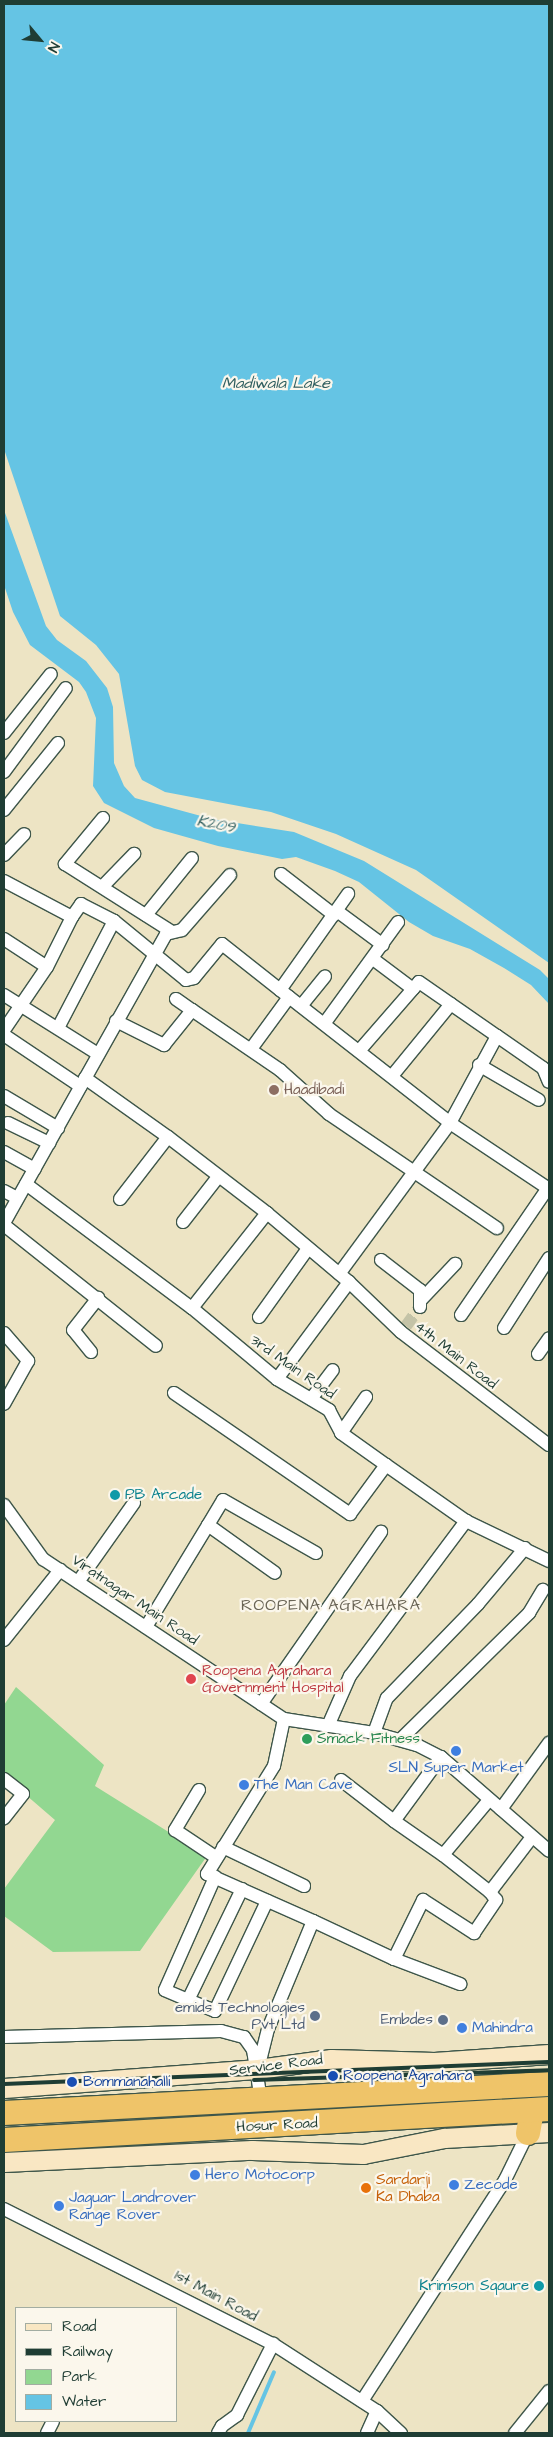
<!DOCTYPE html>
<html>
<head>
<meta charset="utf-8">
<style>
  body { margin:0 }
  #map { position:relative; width:553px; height:2437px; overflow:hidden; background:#ede4c4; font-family:"Architects Daughter",sans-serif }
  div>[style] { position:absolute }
  .green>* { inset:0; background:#92d791 }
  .water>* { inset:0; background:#65c4e4 }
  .stream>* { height:4px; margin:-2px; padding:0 2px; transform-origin:2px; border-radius:2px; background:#65c4e4 }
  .street-tunnel>* { height:12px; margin-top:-6px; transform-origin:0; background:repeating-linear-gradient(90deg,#c4c3a7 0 12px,transparent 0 18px) }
  .roads { filter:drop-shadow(1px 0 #3e564a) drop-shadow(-1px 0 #3e564a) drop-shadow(0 1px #3e564a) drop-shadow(0 -1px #3e564a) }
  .street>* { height:12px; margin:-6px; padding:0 6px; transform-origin:6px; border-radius:6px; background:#fff }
  .secondary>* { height:19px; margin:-9.5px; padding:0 9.5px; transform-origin:9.5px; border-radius:9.5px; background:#f9e7c3 }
  .highway>* { height:24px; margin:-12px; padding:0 12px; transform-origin:12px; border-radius:12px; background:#efc469 }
  .rail>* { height:4px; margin:-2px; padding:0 2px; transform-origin:2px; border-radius:2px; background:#1f3d34 }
  .dots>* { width:14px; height:14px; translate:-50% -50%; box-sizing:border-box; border:2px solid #fbf7ec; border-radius:50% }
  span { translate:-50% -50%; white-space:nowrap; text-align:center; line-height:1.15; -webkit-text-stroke:4.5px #fbf7ec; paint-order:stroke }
  .education-label { font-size:15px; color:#785e54 }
  .left { translate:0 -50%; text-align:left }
  .street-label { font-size:15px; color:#1f3d34 }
  .culture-label { font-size:15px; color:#0d838f }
  .right { translate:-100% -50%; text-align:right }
  .health-label { font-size:15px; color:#be3a42 }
  .leisure-label { font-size:15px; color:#27864d }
  .shop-label { font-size:15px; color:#366cbe }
  .service-label { font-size:15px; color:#4e5e75 }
  .transit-label { font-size:15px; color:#164399 }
  .food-label { font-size:15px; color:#c56008 }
  .water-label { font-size:16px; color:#305f60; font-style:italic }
  .neighbourhood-label { font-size:16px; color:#6a6556; letter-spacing:1px }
  .frame { position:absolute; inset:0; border:5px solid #1f3d34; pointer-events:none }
  .legend { position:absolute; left:15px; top:2307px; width:162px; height:115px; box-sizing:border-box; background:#fbf7ec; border:1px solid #a3ada2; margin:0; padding:6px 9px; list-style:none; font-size:15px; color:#1f3d34 }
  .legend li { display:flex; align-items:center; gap:10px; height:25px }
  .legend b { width:25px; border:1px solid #a3ada2 }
  .north { position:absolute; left:15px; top:15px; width:50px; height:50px; -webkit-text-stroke:4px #fbf7ec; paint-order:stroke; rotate:118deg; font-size:14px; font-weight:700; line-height:20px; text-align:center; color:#1f3d34 }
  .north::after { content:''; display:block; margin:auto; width:18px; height:22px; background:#1f3d34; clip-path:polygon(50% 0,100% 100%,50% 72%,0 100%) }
</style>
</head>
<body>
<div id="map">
  <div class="green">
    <div style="clip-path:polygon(16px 1687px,104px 1765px,95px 1786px,207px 1856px,140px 1951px,53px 1952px,4px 1916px,4px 1889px,55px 1820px,4px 1776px,4px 1705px)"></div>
  </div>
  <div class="water">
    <div style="clip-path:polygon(4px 4px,549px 4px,549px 963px,416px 870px,336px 834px,271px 812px,165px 792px,142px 780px,135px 766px,119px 674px,96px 645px,60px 616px,4px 449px)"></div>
    <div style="clip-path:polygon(4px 510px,46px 626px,57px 640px,86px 661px,107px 688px,113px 707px,114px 763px,124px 786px,135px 798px,212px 819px,294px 832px,364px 861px,540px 970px,549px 979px,549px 1004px,531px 985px,504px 968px,470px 949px,433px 936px,409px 922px,359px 882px,335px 871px,296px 857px,282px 859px,218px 846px,154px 828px,104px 803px,93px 786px,96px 718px,86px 692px,79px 682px,30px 645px,13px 612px,4px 585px)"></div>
  </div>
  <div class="stream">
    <div style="left:248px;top:2433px;width:66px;rotate:-66.9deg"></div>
  </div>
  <div class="street-tunnel">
    <div style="left:406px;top:1326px;width:24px;rotate:-54deg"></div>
  </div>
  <div class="roads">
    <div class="street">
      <div style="left:4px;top:733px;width:75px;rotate:-51.5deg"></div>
      <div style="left:4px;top:772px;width:104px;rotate:-53.6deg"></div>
      <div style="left:4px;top:810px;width:86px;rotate:-51.1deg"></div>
      <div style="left:103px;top:818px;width:60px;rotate:129.6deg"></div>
      <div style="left:65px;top:864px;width:127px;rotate:32.4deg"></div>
      <div style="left:4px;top:855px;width:29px;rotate:-46deg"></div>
      <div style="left:281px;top:874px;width:67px;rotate:37.7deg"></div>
      <div style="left:4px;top:881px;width:77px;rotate:27.9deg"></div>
      <div style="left:72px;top:917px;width:16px;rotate:-55deg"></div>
      <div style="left:81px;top:904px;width:37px;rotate:27deg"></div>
      <div style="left:114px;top:921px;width:93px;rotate:39.3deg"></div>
      <div style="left:186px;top:980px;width:8px;rotate:-14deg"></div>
      <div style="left:194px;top:978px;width:44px;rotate:-50.5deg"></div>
      <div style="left:222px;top:944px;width:85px;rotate:38.3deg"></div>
      <div style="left:103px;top:886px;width:45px;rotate:-45.9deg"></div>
      <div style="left:337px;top:911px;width:57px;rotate:36.5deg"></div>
      <div style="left:146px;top:915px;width:73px;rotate:-51.1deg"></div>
      <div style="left:4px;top:939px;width:51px;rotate:33.1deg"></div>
      <div style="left:373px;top:959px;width:50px;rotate:36.9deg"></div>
      <div style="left:280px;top:990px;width:118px;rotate:-54.7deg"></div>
      <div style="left:4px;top:995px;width:111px;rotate:32.1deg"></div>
      <div style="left:176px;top:999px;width:19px;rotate:35deg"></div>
      <div style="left:301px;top:1006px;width:38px;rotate:-51deg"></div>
      <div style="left:116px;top:1021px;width:54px;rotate:26.6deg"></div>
      <div style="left:164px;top:1045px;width:45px;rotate:-51.3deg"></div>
      <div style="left:192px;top:1010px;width:107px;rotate:34.3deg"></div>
      <div style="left:280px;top:1070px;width:66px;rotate:41.9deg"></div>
      <div style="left:329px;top:1114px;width:203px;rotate:34.2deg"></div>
      <div style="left:324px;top:1024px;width:126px;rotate:-54deg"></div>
      <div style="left:58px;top:1028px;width:121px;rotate:-62.4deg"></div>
      <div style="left:4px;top:1030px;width:76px;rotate:-55.7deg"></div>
      <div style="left:47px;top:967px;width:56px;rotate:-63.4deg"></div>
      <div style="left:4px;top:1035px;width:92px;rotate:33.9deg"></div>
      <div style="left:497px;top:1036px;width:56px;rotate:34.8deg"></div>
      <div style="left:543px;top:1068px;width:15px;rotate:67deg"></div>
      <div style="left:251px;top:1049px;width:64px;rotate:-53.8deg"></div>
      <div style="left:289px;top:997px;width:204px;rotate:38deg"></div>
      <div style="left:450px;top:1123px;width:187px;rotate:126.3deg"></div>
      <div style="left:359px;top:1051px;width:91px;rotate:-49deg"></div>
      <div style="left:419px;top:982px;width:95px;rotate:34.7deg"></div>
      <div style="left:497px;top:1036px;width:99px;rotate:118.4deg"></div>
      <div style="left:450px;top:1123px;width:119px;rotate:33.7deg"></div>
      <div style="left:479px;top:1065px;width:69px;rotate:30.3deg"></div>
      <div style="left:392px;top:1076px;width:93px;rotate:-50.7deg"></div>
      <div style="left:85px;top:1078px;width:102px;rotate:35.4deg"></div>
      <div style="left:168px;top:1137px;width:125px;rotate:37.5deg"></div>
      <div style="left:267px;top:1213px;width:107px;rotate:40.1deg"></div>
      <div style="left:349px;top:1282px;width:72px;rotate:43.9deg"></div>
      <div style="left:401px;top:1332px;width:186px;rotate:37.4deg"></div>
      <div style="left:4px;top:1096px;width:63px;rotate:30.7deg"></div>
      <div style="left:8px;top:1123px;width:46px;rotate:26deg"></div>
      <div style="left:4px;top:1152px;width:35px;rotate:29deg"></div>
      <div style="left:26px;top:1184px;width:207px;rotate:36.8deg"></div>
      <div style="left:192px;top:1308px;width:111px;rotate:39.9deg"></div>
      <div style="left:277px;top:1379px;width:61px;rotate:30.8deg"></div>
      <div style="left:329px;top:1410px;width:26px;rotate:62deg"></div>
      <div style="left:341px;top:1433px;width:55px;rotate:35.4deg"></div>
      <div style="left:386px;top:1465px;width:98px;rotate:35deg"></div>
      <div style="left:466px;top:1521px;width:92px;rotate:25.7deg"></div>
      <div style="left:4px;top:1191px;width:15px;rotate:28deg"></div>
      <div style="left:120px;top:1199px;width:78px;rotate:-52.3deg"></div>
      <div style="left:183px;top:1222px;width:57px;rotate:-52.1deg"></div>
      <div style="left:4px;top:1223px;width:331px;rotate:-60.7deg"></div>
      <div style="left:166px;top:934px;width:16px;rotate:-14deg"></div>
      <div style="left:182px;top:930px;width:73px;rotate:-48.9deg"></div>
      <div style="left:4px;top:1225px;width:194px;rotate:38.5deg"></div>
      <div style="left:381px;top:1260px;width:49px;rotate:37.6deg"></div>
      <div style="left:420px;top:1290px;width:17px;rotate:90deg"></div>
      <div style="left:421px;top:1300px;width:50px;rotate:-46.6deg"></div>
      <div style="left:192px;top:1308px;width:121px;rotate:-51.7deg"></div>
      <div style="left:461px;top:1315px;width:154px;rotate:-55.6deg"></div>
      <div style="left:259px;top:1317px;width:82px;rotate:-54.4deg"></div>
      <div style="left:504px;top:1328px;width:83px;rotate:-57.3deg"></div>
      <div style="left:4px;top:1333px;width:37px;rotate:49deg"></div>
      <div style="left:28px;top:1361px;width:49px;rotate:119.2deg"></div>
      <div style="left:91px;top:1352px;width:28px;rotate:-129deg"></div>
      <div style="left:73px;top:1330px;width:41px;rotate:-52deg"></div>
      <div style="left:538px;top:1354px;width:19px;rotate:-55deg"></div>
      <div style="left:277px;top:1379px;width:121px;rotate:-53.4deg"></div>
      <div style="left:174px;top:1393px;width:214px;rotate:34.5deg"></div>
      <div style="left:350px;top:1514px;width:61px;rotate:-53.7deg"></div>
      <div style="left:311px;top:1399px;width:36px;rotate:-53deg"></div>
      <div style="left:341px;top:1433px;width:44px;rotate:-55.2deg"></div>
      <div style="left:4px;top:1505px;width:67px;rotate:54.2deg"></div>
      <div style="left:43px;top:1559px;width:289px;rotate:33.6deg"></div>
      <div style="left:284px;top:1719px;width:91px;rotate:8.8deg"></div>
      <div style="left:374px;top:1733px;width:45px;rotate:15.6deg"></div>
      <div style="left:417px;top:1745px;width:27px;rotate:27deg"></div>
      <div style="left:441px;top:1757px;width:143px;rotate:41deg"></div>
      <div style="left:208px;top:1525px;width:29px;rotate:-59deg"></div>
      <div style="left:223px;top:1500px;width:107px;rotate:29.7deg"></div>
      <div style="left:78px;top:1582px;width:97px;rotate:-54.7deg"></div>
      <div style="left:146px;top:1627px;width:119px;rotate:-58.7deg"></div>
      <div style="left:208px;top:1525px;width:82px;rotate:35.6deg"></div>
      <div style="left:4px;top:1640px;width:90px;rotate:-51.3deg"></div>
      <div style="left:261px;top:1704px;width:210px;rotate:-55.1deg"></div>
      <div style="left:328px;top:1726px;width:55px;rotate:-66.3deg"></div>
      <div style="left:350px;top:1676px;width:194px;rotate:-53.2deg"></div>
      <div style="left:374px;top:1733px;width:37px;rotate:-70deg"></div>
      <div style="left:387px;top:1698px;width:131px;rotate:-45.9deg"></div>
      <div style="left:478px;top:1604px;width:73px;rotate:-50deg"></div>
      <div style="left:401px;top:1739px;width:180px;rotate:-44.5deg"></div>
      <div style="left:529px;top:1613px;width:27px;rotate:-59deg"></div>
      <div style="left:441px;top:1757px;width:79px;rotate:126.3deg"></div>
      <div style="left:394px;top:1821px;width:60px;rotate:34.8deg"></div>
      <div style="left:443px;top:1855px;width:72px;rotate:-50.1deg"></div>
      <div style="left:4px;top:1779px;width:24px;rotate:38deg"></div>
      <div style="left:23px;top:1794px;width:31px;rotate:128deg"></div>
      <div style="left:341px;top:1780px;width:67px;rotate:37.7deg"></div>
      <div style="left:199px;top:1790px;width:47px;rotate:121deg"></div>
      <div style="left:175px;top:1830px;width:50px;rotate:33.7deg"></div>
      <div style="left:501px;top:1809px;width:82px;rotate:-54deg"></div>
      <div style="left:223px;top:1847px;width:90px;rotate:25.7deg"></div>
      <div style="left:443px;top:1855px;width:60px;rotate:38.2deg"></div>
      <div style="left:242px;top:1889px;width:123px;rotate:115.9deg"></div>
      <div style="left:188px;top:2000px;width:29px;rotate:22deg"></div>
      <div style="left:215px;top:2011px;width:122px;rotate:-64.7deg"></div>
      <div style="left:313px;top:1921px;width:89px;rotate:25.1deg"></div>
      <div style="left:394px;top:1959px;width:66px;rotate:-63.8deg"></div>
      <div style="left:423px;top:1900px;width:61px;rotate:32.9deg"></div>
      <div style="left:474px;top:1933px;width:40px;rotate:-56deg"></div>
      <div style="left:496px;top:1900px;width:10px;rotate:-127deg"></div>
      <div style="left:490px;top:1892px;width:69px;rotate:-52.6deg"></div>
      <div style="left:394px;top:1959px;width:71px;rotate:20.7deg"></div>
      <div style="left:188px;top:2000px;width:25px;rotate:-157deg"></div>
      <div style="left:165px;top:1990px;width:124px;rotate:-66.1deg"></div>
      <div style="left:4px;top:2037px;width:217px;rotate:-1.6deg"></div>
      <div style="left:221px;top:2031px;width:24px;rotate:15deg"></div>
      <div style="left:244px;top:2037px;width:16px;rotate:55deg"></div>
      <div style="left:253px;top:2050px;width:51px;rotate:80.9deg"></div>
      <div style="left:258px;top:2069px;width:41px;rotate:-76deg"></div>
      <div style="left:268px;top:2029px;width:117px;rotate:-67.4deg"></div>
      <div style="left:313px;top:1921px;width:116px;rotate:-156.1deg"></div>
      <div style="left:207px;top:1874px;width:127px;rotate:-58.2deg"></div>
      <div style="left:274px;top:1766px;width:48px;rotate:-78deg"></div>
      <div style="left:4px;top:2209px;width:301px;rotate:26.7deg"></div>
      <div style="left:273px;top:2344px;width:124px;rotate:32.8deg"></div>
      <div style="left:377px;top:2411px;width:33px;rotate:43deg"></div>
      <div style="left:362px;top:2401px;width:263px;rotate:-57.1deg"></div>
      <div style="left:505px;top:2180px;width:52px;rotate:-63.9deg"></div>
      <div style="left:47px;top:2433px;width:13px;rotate:-63deg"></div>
      <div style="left:218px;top:2433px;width:8px;rotate:-60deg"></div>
      <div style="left:222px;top:2426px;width:19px;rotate:-36deg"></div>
      <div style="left:237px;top:2415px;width:80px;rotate:-63.1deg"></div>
      <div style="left:367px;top:2433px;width:24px;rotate:-66deg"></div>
      <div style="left:515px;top:2433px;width:54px;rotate:-51deg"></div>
    </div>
    <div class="secondary">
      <div style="left:4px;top:2088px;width:255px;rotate:-4.3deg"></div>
      <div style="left:258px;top:2069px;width:74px;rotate:-7.8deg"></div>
      <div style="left:331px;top:2059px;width:103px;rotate:1.7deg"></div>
      <div style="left:434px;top:2062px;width:115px;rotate:-4deg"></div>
      <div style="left:4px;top:2162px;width:248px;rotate:-2.8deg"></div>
      <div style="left:252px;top:2150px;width:111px;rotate:2.1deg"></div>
      <div style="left:363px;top:2154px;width:83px;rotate:-11.2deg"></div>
      <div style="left:444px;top:2138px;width:105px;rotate:-3.3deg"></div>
    </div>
    <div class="highway">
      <div style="left:4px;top:2113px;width:546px;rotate:-3.05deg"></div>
      <div style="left:528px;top:2133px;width:23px;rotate:-80deg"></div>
      <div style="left:4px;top:2140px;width:546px;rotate:-3.26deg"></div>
    </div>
  </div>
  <div class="rail">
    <div style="left:254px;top:2080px;width:295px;rotate:-1.9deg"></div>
    <div style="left:4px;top:2084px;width:545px;rotate:-2.31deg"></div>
  </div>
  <div class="dots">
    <div style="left:274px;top:1090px;background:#8d6e63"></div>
    <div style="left:115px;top:1495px;background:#0f9aa8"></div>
    <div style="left:191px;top:1679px;background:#e0444e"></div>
    <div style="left:307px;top:1739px;background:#2e9e5b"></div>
    <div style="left:456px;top:1751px;background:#3f7fe0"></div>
    <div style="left:244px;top:1785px;background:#3f7fe0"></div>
    <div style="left:315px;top:2016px;background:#5c6f8a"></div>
    <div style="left:443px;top:2020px;background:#5c6f8a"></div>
    <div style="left:462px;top:2028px;background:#3f7fe0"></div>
    <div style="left:333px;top:2076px;background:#1a4fb4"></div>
    <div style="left:72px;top:2082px;background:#1a4fb4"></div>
    <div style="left:195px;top:2175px;background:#3f7fe0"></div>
    <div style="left:454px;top:2185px;background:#3f7fe0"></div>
    <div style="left:366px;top:2188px;background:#e8710a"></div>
    <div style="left:59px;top:2206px;background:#3f7fe0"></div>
    <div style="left:539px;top:2286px;background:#0f9aa8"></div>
  </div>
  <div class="education-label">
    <span class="left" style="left:284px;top:1090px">Haadibadi</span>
  </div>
  <div class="street-label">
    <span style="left:456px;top:1355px;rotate:38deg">4th Main Road</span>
    <span style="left:293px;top:1367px;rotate:35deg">3rd Main Road</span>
    <span style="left:135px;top:1600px;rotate:34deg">Viratnagar Main Road</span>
    <span style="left:276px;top:2065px;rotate:-7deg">Service Road</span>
    <span style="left:277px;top:2125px;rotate:-3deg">Hosur Road</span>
    <span style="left:216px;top:2296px;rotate:28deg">1st Main Road</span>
  </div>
  <div class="culture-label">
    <span class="left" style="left:125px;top:1495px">PB Arcade</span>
    <span class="right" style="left:529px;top:2286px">Krimson Sqaure</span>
  </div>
  <div class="health-label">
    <span class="left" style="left:202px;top:1679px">Roopena Agrahara<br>Government Hospital</span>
  </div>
  <div class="leisure-label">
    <span class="left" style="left:317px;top:1739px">Smack Fitness</span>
  </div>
  <div class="shop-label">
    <span style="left:456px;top:1768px">SLN Super Market</span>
    <span class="left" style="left:254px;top:1785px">The Man Cave</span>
    <span class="left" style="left:472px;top:2028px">Mahindra</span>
    <span class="left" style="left:205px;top:2175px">Hero Motocorp</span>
    <span class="left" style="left:464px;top:2185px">Zecode</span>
    <span class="left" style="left:69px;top:2206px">Jaguar Landrover<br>Range Rover</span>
  </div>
  <div class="service-label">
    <span class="right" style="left:305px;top:2016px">emids Technologies<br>Pvt Ltd</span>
    <span class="right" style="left:433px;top:2020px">Embdes</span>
  </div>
  <div class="transit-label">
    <span class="left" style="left:343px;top:2076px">Roopena Agrahara</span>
    <span class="left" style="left:83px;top:2082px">Bommanahalli</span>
  </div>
  <div class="food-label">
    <span class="left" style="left:376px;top:2188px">Sardarji<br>Ka Dhaba</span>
  </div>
  <div class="water-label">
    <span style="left:276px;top:383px">Madiwala Lake</span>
    <span style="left:216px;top:824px;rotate:11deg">K209</span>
  </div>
  <div class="neighbourhood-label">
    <span style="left:331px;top:1605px">ROOPENA AGRAHARA</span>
  </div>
  <div class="frame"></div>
  <ul class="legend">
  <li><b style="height:6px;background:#f9e7c3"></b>Road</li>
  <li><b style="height:6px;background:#1f3d34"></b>Railway</li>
  <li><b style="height:14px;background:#92d791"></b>Park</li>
  <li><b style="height:14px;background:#65c4e4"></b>Water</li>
  </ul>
  <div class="north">N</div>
</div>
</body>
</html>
